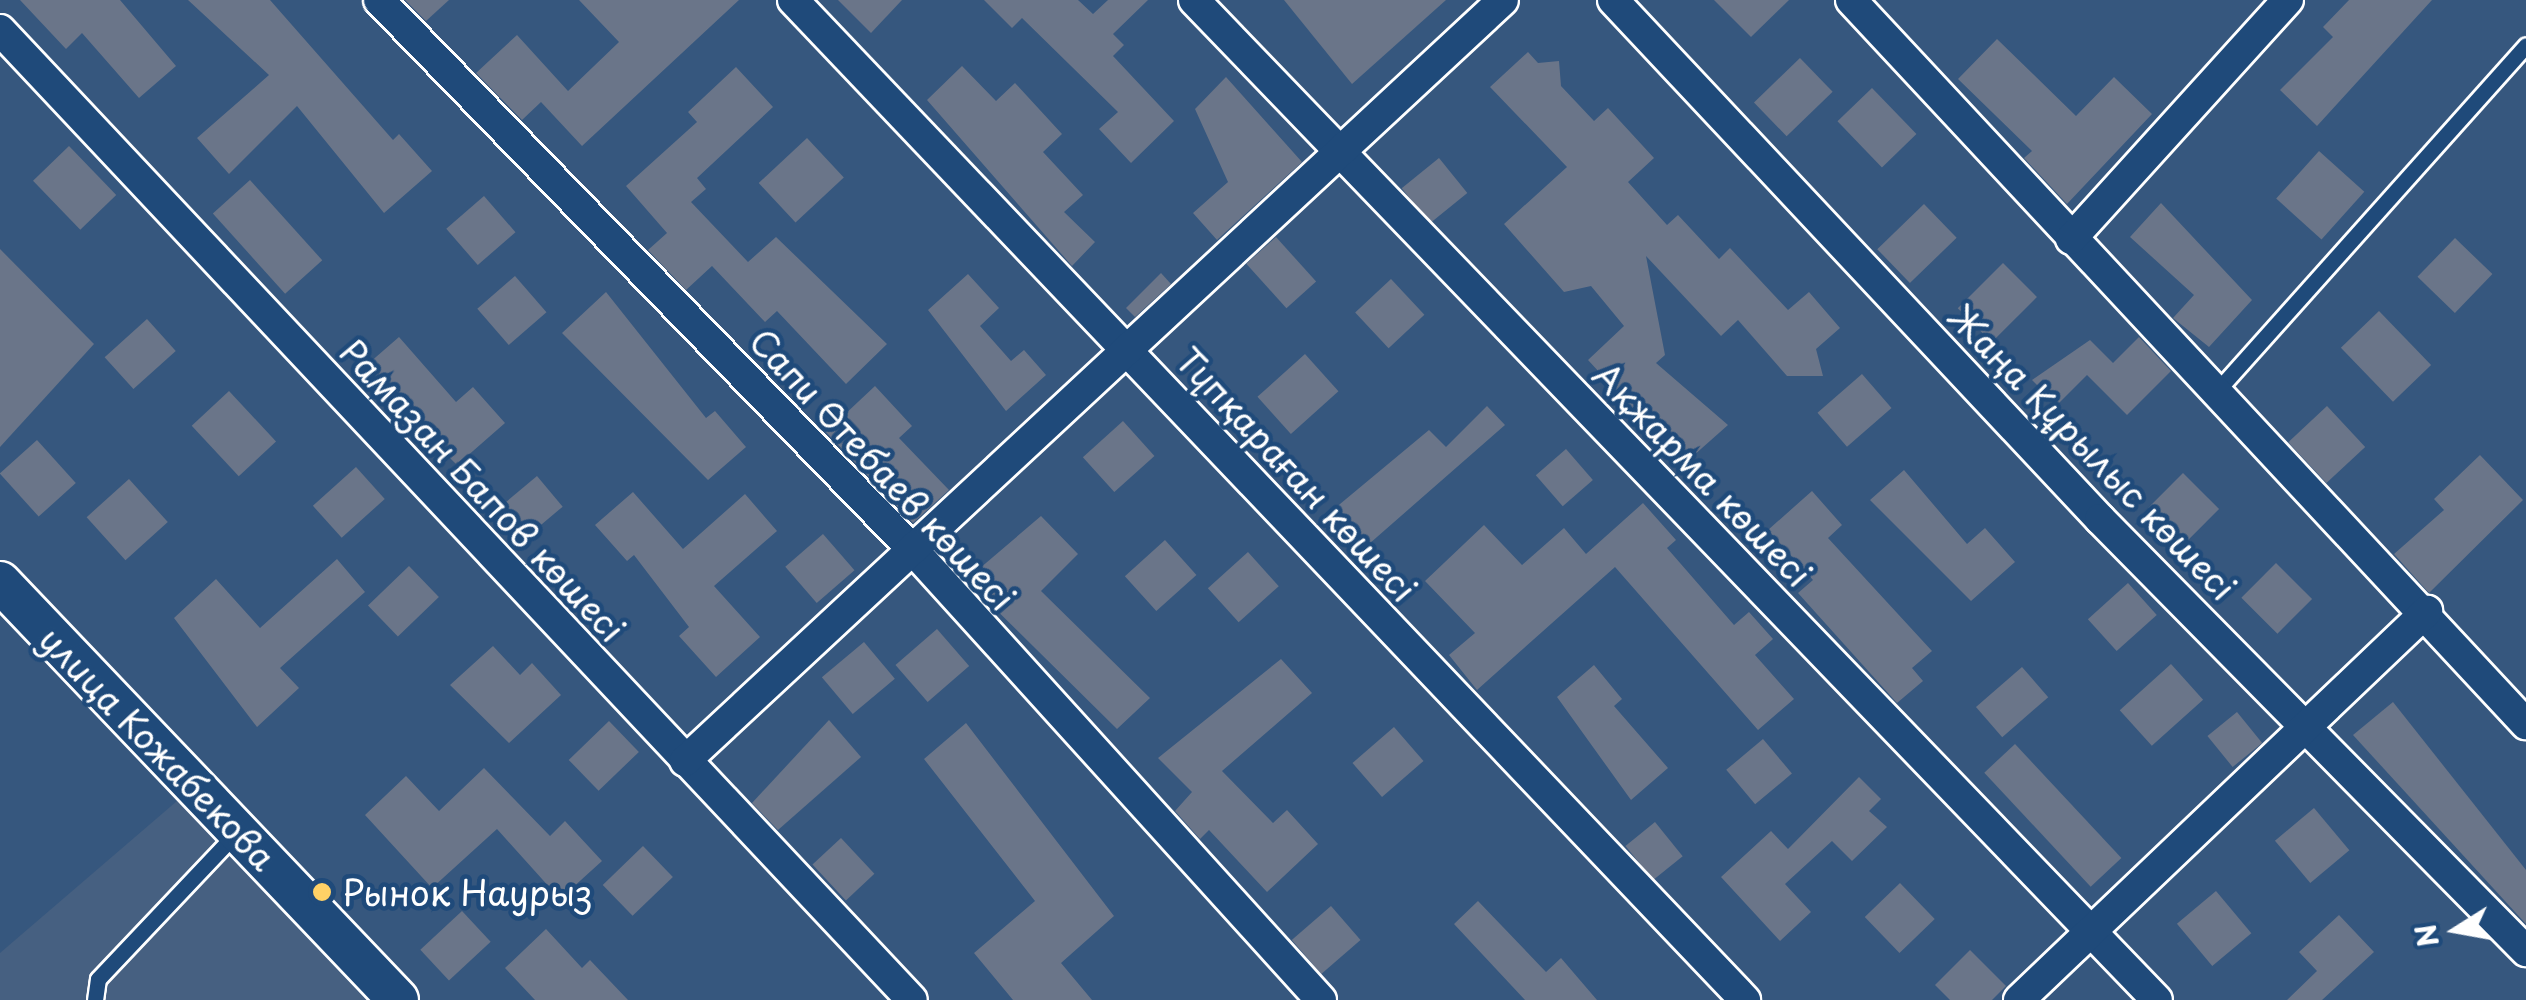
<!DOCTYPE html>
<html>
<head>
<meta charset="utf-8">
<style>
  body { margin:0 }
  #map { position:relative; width:2526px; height:1000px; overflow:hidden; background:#36577e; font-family:"Playpen Sans",sans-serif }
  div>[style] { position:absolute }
  .built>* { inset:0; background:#466081 }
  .building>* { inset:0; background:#6a7589; transform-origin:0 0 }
  .roads { filter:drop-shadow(2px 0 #fff) drop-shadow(-2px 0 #fff) drop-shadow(0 2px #fff) drop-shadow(0 -2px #fff) }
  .lane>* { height:15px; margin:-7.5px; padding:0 7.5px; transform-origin:7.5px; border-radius:7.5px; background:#1f4a7a }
  .street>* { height:30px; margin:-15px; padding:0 15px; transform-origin:15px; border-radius:15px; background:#1f4a7a }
  .secondary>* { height:40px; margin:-20px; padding:0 20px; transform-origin:20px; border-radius:20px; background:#1f4a7a }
  .dots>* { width:28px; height:28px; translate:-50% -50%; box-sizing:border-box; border:5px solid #1f4a7a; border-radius:50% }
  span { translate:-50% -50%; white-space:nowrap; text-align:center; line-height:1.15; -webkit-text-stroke:9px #1f4a7a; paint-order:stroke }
  .street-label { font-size:35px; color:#fff }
  .poi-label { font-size:35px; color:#fff }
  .left { translate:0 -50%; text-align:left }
  .north { position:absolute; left:2406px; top:880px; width:100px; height:100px; -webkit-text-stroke:8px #1f4a7a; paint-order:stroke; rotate:259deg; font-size:28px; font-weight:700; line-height:40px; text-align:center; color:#fff }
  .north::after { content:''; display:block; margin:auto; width:35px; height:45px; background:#fff; clip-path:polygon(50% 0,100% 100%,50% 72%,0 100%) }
</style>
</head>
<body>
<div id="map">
  <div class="built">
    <div style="clip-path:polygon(177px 801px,366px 1000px,0 1000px,0 953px)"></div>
  </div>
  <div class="building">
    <div style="clip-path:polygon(20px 0,120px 0,176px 66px,139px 98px,82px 33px,66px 49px)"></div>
    <div style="clip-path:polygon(188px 0,270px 0,393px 140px,399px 134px,432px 171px,384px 213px,297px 106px,229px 174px,197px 138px,269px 75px)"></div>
    <div style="clip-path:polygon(405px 0,449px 0,426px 21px)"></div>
    <div style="clip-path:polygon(579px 0,739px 0,582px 146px,541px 102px,522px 120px,476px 73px,517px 35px,568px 91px,619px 42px)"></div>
    <div style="clip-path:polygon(838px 0,902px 0,871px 33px)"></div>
    <div style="clip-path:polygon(984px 0,1078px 0,1093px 14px,1108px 0,1148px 0,1113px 34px,1124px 45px,1113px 56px,1174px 121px,1131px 163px,1099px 129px,1118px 112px,1022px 18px,1012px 28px)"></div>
    <div style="clip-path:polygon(1284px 0,1446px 0,1352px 84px)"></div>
    <div style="clip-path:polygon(1714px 0,1789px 0,1751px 37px)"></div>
    <div style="clip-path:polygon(2349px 0,2432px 0,2317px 126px,2280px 90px,2333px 37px,2323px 27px)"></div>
    <div style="clip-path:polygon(1997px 39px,2076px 116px,2114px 77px,2152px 114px,2067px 204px,2024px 158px,2032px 151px,1958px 79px)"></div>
    <div style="clip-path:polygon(1528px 52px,1538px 63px,1559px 61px,1561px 86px,1594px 121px,1608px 108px,1654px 158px,1628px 182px,1667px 225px,1678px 215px,1719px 259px,1730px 248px,1788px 310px,1809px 292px,1840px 328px,1816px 349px,1823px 376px,1787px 376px,1738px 320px,1721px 336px,1646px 256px,1665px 355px,1656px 363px,1728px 425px,1684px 464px,1588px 360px,1624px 326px,1591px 286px,1564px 292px,1504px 224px,1567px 167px,1490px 87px)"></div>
    <div style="left:1800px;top:58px;width:47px;height:64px;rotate:46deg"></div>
    <div style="clip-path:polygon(962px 66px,996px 101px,1015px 83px,1062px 134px,1043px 152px,1083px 195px,1064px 212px,1095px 242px,1072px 266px,927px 100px)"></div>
    <div style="clip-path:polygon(736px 67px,773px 107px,697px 178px,706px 189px,691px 202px,748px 262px,776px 237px,887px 344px,846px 384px,777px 311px,765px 322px,712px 266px,686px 290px,648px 250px,667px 233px,626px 186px,697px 122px,688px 112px)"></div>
    <div style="clip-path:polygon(1226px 77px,1302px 162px,1217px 240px,1193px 213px,1228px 182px,1195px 109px)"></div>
    <div style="left:1872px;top:88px;width:64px;height:48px;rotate:46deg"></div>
    <div style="left:807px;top:138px;width:54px;height:66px;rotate:47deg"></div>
    <div style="left:69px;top:146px;width:68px;height:50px;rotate:46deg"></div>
    <div style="left:2319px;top:151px;width:61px;height:64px;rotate:42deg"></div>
    <div style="left:1439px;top:158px;width:45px;height:48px;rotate:51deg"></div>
    <div style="left:250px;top:180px;width:108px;height:50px;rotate:48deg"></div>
    <div style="left:484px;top:196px;width:48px;height:50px;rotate:49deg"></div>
    <div style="clip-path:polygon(2161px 203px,2252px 300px,2209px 347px,2173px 318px,2194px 295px,2130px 237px)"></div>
    <div style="left:1924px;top:204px;width:47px;height:65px;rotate:46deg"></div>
    <div style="left:1276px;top:237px;width:60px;height:40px;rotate:48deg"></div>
    <div style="left:2455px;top:238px;width:52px;height:54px;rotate:44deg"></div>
    <div style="clip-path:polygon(0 249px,94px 344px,0 447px)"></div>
    <div style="left:2003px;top:263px;width:48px;height:64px;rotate:45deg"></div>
    <div style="clip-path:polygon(1161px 273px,1171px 284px,1135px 317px,1126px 308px)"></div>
    <div style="clip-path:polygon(968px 274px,999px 308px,980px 326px,1011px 361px,1024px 350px,1046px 375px,1006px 411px,928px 310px)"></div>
    <div style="left:515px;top:276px;width:48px;height:50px;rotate:49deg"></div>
    <div style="left:1391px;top:279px;width:49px;height:49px;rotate:47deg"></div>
    <div style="clip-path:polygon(606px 292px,706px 418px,715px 411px,746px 447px,708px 480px,562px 333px)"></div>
    <div style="left:2379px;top:311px;width:75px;height:53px;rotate:46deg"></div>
    <div style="left:147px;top:319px;width:43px;height:57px;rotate:48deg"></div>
    <div style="clip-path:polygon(399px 337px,456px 402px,473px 387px,505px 423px,457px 465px,361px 370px)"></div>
    <div style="clip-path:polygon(2139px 337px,2171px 371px,2127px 415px,2087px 375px,2057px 405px,2032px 380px,2090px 340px,2113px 363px)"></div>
    <div style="left:1305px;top:354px;width:50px;height:64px;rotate:48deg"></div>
    <div style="left:1862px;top:374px;width:45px;height:59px;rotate:49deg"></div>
    <div style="clip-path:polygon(875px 386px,912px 426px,899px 438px,949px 490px,913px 523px,826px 432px)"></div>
    <div style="left:229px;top:391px;width:69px;height:51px;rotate:47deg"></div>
    <div style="clip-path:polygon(1487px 406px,1505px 425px,1361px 551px,1328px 514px,1429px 430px,1446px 447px)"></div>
    <div style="left:2327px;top:406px;width:56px;height:53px;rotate:47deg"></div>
    <div style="left:1123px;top:421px;width:47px;height:54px;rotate:48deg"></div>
    <div style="left:37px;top:440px;width:58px;height:50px;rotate:48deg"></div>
    <div style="left:1566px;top:449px;width:41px;height:40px;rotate:49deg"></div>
    <div style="clip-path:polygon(2480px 455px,2523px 500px,2429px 593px,2394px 554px,2444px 510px,2434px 499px)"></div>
    <div style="left:356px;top:467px;width:43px;height:58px;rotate:48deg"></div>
    <div style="clip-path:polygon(1904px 470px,1967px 544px,1985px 528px,2015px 562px,1971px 601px,1870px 500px)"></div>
    <div style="left:2183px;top:473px;width:51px;height:49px;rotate:45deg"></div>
    <div style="left:537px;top:476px;width:40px;height:51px;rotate:50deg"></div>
    <div style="left:129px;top:479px;width:58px;height:57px;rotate:48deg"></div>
    <div style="clip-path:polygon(1812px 491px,1842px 525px,1828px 538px,1932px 651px,1912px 668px,1923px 681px,1897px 703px,1798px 593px,1813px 580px,1768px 530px)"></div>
    <div style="clip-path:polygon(633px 492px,683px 549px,745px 494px,777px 531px,714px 586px,760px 637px,716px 677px,679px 636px,689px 627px,634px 555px,627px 561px,595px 525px)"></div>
    <div style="clip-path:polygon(1643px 503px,1676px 540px,1667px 548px,1734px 625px,1749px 612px,1773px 639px,1755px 655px,1794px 699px,1758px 730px,1615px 567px,1477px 690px,1449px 655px,1475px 633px,1425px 581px,1484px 525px,1522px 565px,1564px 528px,1586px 554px)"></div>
    <div style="clip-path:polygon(1041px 516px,1078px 554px,1041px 591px,1150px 698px,1117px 729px,966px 580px)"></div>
    <div style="left:823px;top:534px;width:48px;height:50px;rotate:49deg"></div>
    <div style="left:1165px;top:540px;width:47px;height:54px;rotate:48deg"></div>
    <div style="left:1248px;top:552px;width:46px;height:54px;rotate:48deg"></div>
    <div style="clip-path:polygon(337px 559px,365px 592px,280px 668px,299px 688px,257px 727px,174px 618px,216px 579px,260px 628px)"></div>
    <div style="left:2276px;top:563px;width:51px;height:49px;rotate:45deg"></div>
    <div style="left:409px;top:566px;width:43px;height:57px;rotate:46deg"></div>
    <div style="left:2128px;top:583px;width:43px;height:54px;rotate:48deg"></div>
    <div style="left:937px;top:629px;width:49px;height:55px;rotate:49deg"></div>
    <div style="left:864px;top:642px;width:48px;height:55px;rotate:50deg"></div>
    <div style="clip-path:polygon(493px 646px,520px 675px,532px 663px,561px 695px,509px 743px,450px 685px)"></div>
    <div style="clip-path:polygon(1281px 659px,1312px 693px,1222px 771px,1273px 823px,1287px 810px,1318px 844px,1267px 892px,1209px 830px,1200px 839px,1175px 811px,1192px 792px,1158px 758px)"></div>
    <div style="left:2171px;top:664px;width:48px;height:69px;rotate:48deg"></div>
    <div style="clip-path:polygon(1594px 665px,1622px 699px,1614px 706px,1668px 768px,1631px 800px,1557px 697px)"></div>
    <div style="left:2022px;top:667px;width:40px;height:61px;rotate:49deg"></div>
    <div style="clip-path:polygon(2393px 702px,2526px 870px,2526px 924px,2353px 735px)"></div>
    <div style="left:2237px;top:712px;width:40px;height:38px;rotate:51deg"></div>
    <div style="clip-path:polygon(829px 720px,861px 757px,778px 830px,752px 803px)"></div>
    <div style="left:609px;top:721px;width:43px;height:56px;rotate:46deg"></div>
    <div style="clip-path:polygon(966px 723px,1114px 916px,1061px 963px,1092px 1000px,1013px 1000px,974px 953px,1035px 901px,924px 759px)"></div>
    <div style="left:1394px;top:727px;width:45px;height:55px;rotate:49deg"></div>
    <div style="left:1763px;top:739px;width:45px;height:48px;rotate:50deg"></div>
    <div style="left:2015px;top:744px;width:156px;height:42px;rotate:47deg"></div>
    <div style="clip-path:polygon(484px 768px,550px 836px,565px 821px,602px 861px,560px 899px,497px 829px,432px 888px,365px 815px,406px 776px,439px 811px)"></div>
    <div style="clip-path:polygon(1859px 777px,1881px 799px,1869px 811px,1887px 827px,1852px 861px,1832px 841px,1785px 884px,1811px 912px,1780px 941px,1721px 877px,1771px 831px,1788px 849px)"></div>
    <div style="left:2314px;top:808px;width:55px;height:51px;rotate:50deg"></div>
    <div style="left:1655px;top:822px;width:44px;height:38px;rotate:51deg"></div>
    <div style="left:841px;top:838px;width:49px;height:39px;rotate:47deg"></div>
    <div style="left:643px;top:846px;width:43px;height:56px;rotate:46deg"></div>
    <div style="left:1900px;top:883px;width:50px;height:49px;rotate:46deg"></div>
    <div style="left:2216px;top:891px;width:55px;height:51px;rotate:50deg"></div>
    <div style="clip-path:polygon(1478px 901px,1546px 972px,1561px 958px,1597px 1000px,1525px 1000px,1454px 924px)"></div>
    <div style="left:1331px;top:906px;width:45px;height:52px;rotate:49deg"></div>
    <div style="left:462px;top:911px;width:42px;height:57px;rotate:47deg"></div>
    <div style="clip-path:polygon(2339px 915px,2374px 952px,2322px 1000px,2287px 1000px,2317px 971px,2299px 952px)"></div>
    <div style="clip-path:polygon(546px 929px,582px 968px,590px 960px,628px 1000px,535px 1000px,505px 968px)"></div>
    <div style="clip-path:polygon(1970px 950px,2006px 986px,1992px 1000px,1950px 1000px,1935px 985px)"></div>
  </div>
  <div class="roads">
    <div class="lane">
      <div style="left:2216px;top:392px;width:465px;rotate:-48.2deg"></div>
      <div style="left:95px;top:1000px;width:21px;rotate:-82deg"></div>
      <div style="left:98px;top:979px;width:204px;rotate:-46.6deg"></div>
    </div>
    <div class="street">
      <div style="left:379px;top:0;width:768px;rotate:45.84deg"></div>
      <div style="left:914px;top:551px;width:606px;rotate:47.81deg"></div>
      <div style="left:793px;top:0;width:1381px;rotate:46.41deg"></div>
      <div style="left:1194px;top:0;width:1388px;rotate:46.08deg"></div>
      <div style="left:1613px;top:0;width:712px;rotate:46.82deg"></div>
      <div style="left:2100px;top:519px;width:607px;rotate:45.4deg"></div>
      <div style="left:1851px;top:0;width:990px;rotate:47.01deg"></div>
      <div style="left:0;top:30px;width:1331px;rotate:46.77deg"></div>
      <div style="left:2071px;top:239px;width:323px;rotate:-47.8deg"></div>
      <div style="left:685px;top:761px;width:1117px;rotate:-42.93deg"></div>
      <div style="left:2019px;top:1000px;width:564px;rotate:-43.63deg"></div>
    </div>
    <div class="secondary">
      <div style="left:0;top:582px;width:577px;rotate:46.4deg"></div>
    </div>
  </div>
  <div class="dots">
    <div style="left:322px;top:892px;background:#ffd166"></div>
  </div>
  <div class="street-label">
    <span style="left:2093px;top:452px;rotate:46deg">Жаңа Құрылыс көшесі</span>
    <span style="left:883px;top:469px;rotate:47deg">Сапи Өтебаев көшесі</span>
    <span style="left:1297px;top:474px;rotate:47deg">Түпқараған көшесі</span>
    <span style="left:1703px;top:474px;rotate:46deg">Ақжарма көшесі</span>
    <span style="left:483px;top:490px;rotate:47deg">Рамазан Бапов көшесі</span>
    <span style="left:158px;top:748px;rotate:46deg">улица Кожабекова</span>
  </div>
  <div class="poi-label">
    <span class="left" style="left:342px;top:892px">Рынок Наурыз</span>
  </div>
  <div class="north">N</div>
</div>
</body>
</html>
